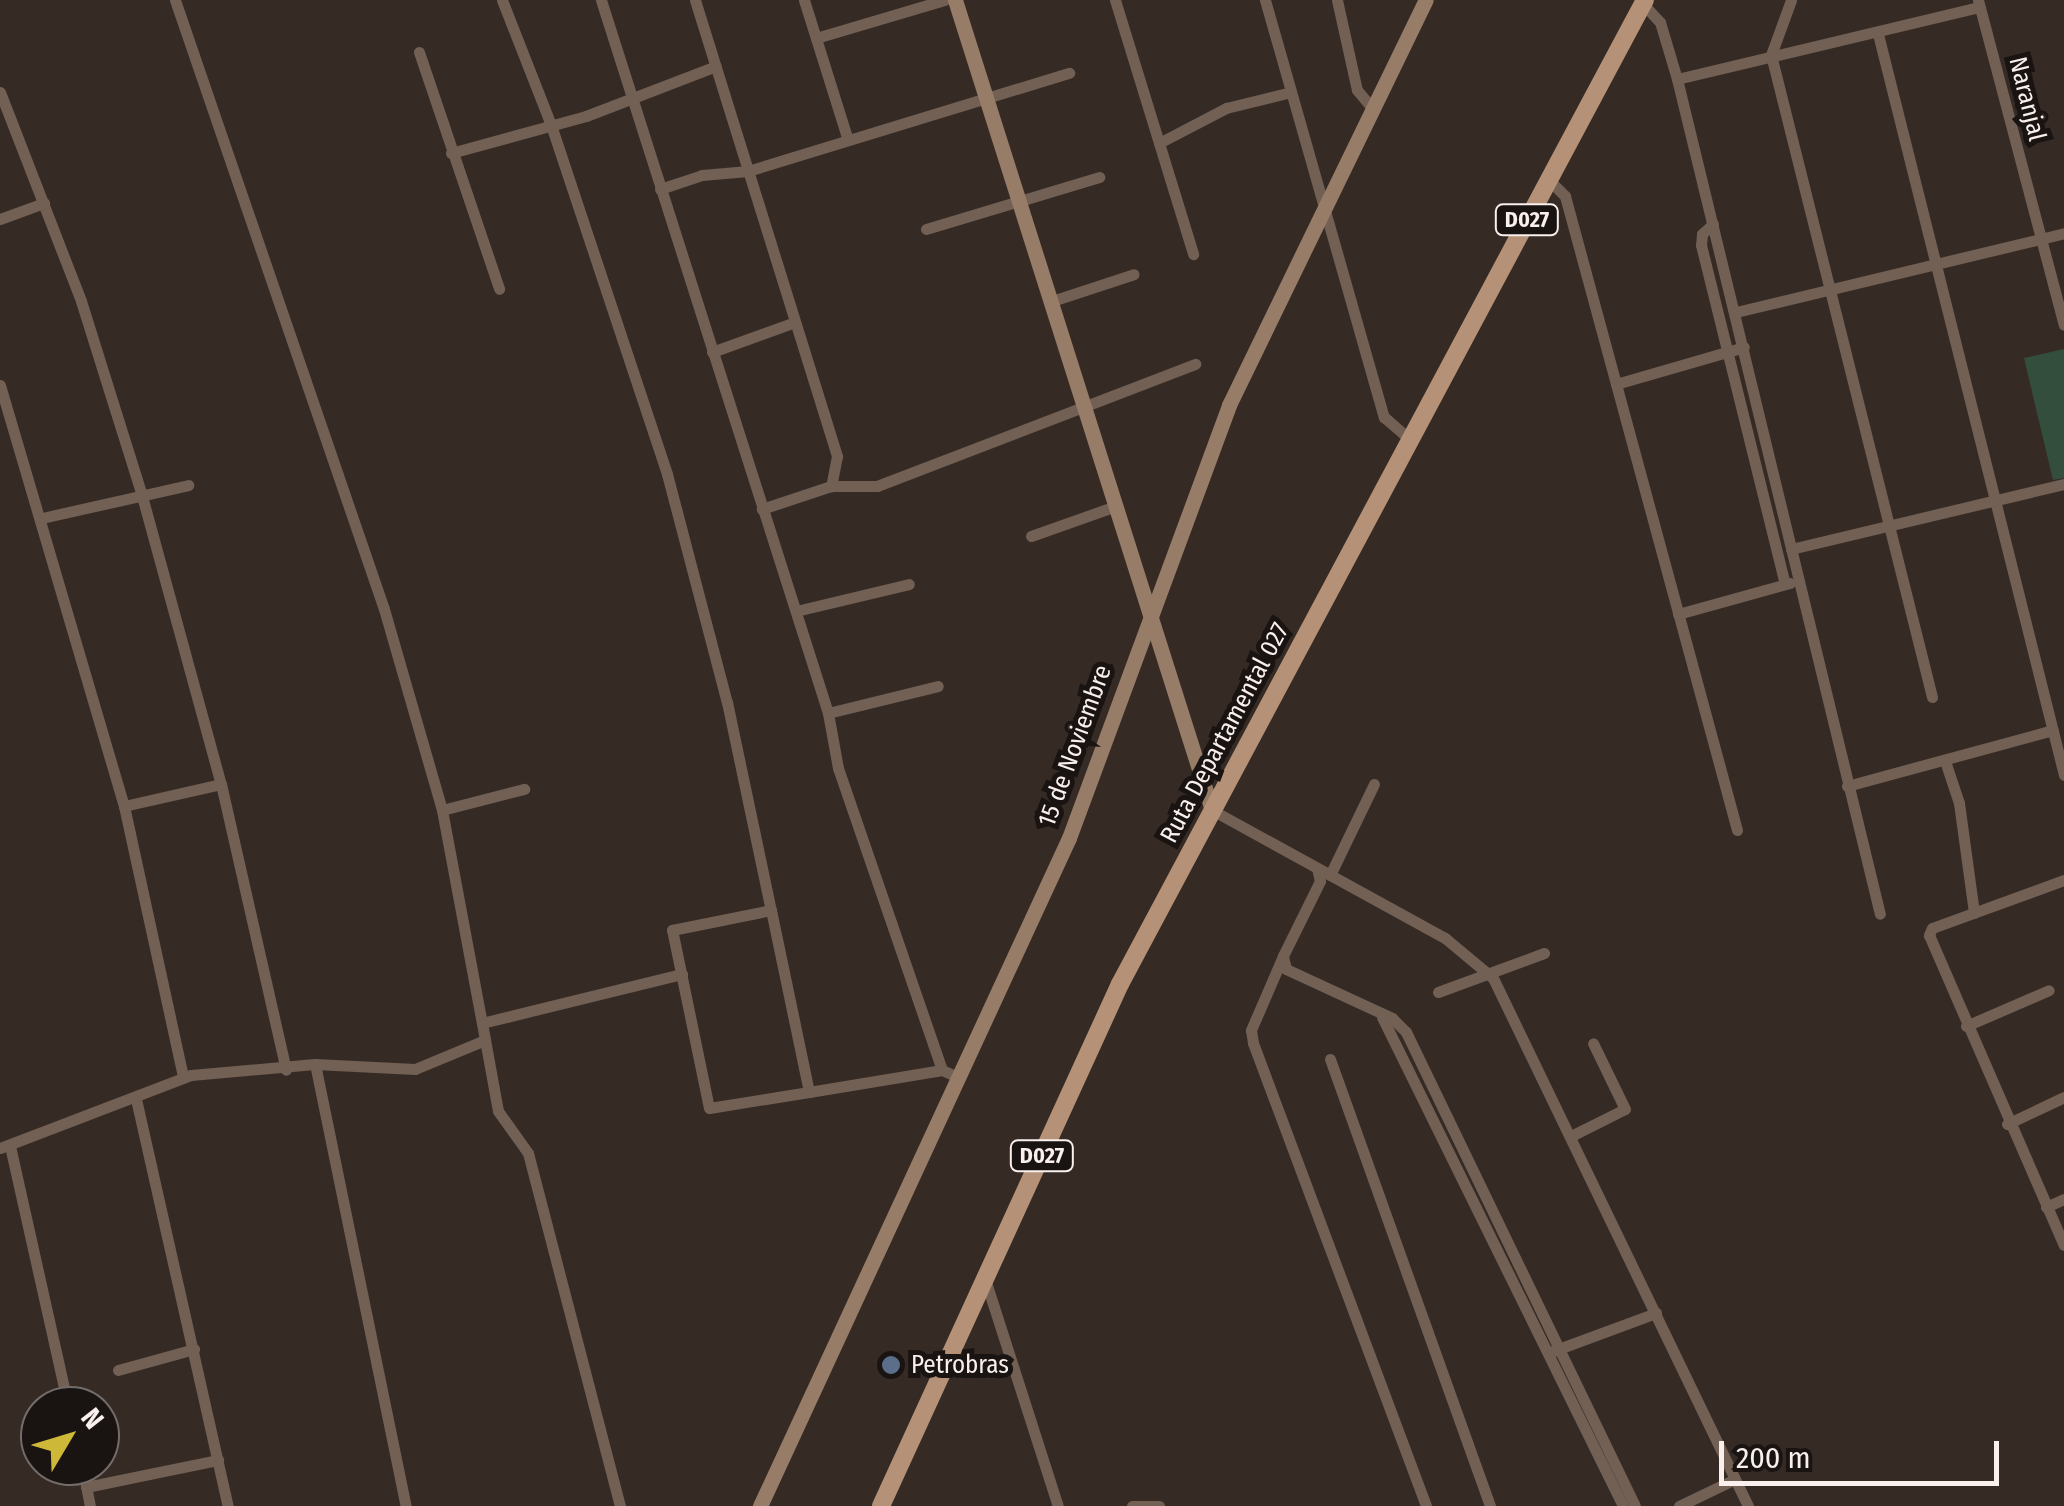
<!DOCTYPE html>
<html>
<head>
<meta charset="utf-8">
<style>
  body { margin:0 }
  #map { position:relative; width:2064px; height:1506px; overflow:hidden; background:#362a25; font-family:"Fira Sans Condensed",sans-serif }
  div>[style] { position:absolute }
  .green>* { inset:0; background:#344e3d }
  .street>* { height:11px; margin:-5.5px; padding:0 5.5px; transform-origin:5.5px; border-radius:5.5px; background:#716053 }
  .secondary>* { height:15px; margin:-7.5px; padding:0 7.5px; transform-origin:7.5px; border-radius:7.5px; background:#977c67 }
  .primary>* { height:18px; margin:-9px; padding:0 9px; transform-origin:9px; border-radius:9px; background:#b59277 }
  .dots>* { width:28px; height:28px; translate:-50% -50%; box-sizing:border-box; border:5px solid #191412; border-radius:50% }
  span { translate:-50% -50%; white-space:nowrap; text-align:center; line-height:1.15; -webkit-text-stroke:10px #191412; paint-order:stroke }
  .shield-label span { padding:2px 8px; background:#191412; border:2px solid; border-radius:8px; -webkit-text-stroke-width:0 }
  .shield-label { font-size:22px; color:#f9f0ed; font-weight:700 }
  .street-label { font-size:25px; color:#f9f0ed }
  .poi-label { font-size:25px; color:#f9f0ed }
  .left { translate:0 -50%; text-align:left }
  .north { position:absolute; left:20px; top:1386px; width:100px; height:100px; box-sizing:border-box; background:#191412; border:2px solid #736c6a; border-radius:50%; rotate:52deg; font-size:28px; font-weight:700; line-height:40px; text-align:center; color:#f9f0ed }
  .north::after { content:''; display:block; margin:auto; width:35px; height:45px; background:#ceb837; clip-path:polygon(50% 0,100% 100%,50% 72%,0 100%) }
  .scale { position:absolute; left:1719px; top:1441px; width:280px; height:45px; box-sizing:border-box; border:5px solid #f9f0ed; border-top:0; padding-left:12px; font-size:30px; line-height:35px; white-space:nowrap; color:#f9f0ed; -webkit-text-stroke:8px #191412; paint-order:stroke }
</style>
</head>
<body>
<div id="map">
  <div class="green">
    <div style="clip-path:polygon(2064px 349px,2064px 478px,2053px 480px,2024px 358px)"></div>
  </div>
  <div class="street">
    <div style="left:175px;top:0;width:644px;rotate:71.06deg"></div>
    <div style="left:384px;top:609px;width:209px;rotate:73.9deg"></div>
    <div style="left:442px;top:810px;width:217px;rotate:79.4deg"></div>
    <div style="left:482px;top:1023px;width:206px;rotate:-13.8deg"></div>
    <div style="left:502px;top:0;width:134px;rotate:68.6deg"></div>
    <div style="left:551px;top:125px;width:368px;rotate:71.6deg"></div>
    <div style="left:667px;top:474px;width:236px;rotate:75.3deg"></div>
    <div style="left:727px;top:702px;width:213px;rotate:78.1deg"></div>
    <div style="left:771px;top:910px;width:186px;rotate:78.2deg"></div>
    <div style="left:809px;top:1092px;width:101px;rotate:170.9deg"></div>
    <div style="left:709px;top:1108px;width:182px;rotate:-101.7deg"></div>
    <div style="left:672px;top:930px;width:101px;rotate:-11.4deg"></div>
    <div style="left:601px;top:0;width:748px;rotate:72.34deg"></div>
    <div style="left:828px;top:713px;width:56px;rotate:79.7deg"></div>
    <div style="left:838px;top:768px;width:319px;rotate:71deg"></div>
    <div style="left:942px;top:1070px;width:17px;rotate:24deg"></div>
    <div style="left:695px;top:0;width:478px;rotate:72.7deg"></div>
    <div style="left:837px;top:456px;width:31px;rotate:101deg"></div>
    <div style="left:831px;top:486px;width:73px;rotate:161.6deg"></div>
    <div style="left:804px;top:0;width:144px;rotate:72.6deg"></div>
    <div style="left:1115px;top:0;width:266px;rotate:72.9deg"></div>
    <div style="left:1265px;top:0;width:434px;rotate:74.1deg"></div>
    <div style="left:1384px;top:417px;width:33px;rotate:41deg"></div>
    <div style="left:1337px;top:0;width:92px;rotate:77.5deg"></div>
    <div style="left:1357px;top:90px;width:25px;rotate:50deg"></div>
    <div style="left:1791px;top:0;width:59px;rotate:110deg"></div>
    <div style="left:1771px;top:55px;width:662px;rotate:75.92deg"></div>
    <div style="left:1978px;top:0;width:336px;rotate:75.2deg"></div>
    <div style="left:1643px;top:4px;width:25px;rotate:47deg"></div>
    <div style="left:1660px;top:22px;width:59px;rotate:73.4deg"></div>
    <div style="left:1677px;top:79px;width:859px;rotate:76.34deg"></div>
    <div style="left:1878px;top:34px;width:764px;rotate:75.91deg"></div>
    <div style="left:816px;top:38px;width:134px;rotate:-16.5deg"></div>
    <div style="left:419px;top:52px;width:250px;rotate:71.3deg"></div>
    <div style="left:1677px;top:79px;width:311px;rotate:-13.4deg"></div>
    <div style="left:0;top:92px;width:224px;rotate:68.8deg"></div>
    <div style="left:81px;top:301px;width:204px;rotate:72.6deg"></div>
    <div style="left:142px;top:496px;width:299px;rotate:74.7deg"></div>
    <div style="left:221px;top:784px;width:293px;rotate:77.2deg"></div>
    <div style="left:1159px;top:143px;width:76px;rotate:-27.6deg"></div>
    <div style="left:1226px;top:108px;width:67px;rotate:-13.8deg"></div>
    <div style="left:451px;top:153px;width:140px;rotate:-15.3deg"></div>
    <div style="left:586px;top:116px;width:139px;rotate:-21deg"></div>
    <div style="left:1549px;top:180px;width:23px;rotate:45deg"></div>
    <div style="left:1565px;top:196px;width:657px;rotate:74.82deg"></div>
    <div style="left:660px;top:189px;width:44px;rotate:-18.4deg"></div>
    <div style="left:702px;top:175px;width:46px;rotate:-5deg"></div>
    <div style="left:748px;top:171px;width:336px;rotate:-17deg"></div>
    <div style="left:0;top:219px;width:47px;rotate:-20deg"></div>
    <div style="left:1713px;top:224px;width:15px;rotate:138deg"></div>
    <div style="left:1702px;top:234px;width:11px;rotate:95deg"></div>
    <div style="left:1701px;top:245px;width:349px;rotate:76.1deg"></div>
    <div style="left:926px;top:229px;width:181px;rotate:-16.7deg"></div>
    <div style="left:1049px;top:302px;width:89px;rotate:-18.2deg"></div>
    <div style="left:1736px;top:312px;width:337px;rotate:-13.5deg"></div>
    <div style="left:712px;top:352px;width:88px;rotate:-19.9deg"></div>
    <div style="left:1616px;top:384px;width:133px;rotate:-16.1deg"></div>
    <div style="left:0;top:385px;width:439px;rotate:73.6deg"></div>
    <div style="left:124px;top:806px;width:277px;rotate:77.7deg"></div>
    <div style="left:831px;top:486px;width:46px"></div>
    <div style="left:877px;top:486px;width:341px;rotate:-21deg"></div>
    <div style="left:42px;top:518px;width:150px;rotate:-12.7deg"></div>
    <div style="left:1031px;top:536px;width:87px;rotate:-19.5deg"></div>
    <div style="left:1791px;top:549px;width:281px;rotate:-13.4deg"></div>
    <div style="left:796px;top:611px;width:116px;rotate:-13.4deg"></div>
    <div style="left:1678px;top:614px;width:116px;rotate:-15.5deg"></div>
    <div style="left:828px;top:713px;width:113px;rotate:-13.8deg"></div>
    <div style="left:1945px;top:761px;width:44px;rotate:71.6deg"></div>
    <div style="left:1959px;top:803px;width:111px;rotate:82.2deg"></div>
    <div style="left:1847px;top:786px;width:213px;rotate:-15.2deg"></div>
    <div style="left:124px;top:806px;width:99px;rotate:-12.8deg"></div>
    <div style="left:442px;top:810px;width:85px;rotate:-14.4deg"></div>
    <div style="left:1212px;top:810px;width:266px;rotate:28.8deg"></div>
    <div style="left:1445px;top:938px;width:62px;rotate:39.8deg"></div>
    <div style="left:1493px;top:978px;width:586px;rotate:64.22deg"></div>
    <div style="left:1317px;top:868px;width:13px;rotate:77deg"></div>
    <div style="left:1320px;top:881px;width:84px;rotate:116.3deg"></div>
    <div style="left:1283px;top:956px;width:13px;rotate:77deg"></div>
    <div style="left:1286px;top:969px;width:117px;rotate:24.8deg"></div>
    <div style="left:1392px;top:1018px;width:20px;rotate:45deg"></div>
    <div style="left:1406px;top:1032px;width:526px;rotate:64.21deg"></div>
    <div style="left:1330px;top:875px;width:101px;rotate:-64.2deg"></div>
    <div style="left:2064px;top:880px;width:140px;rotate:160deg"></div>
    <div style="left:1932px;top:928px;width:8px;rotate:113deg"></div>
    <div style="left:1929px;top:935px;width:338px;rotate:66.5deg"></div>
    <div style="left:1283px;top:956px;width:81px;rotate:113.4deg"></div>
    <div style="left:1251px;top:1030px;width:13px;rotate:81deg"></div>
    <div style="left:1253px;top:1043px;width:494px;rotate:69.5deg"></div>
    <div style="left:1438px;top:992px;width:113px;rotate:-20.2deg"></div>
    <div style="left:1382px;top:1017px;width:545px;rotate:63.76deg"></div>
    <div style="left:482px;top:1023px;width:89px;rotate:79.7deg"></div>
    <div style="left:498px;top:1111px;width:52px;rotate:54.5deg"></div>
    <div style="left:528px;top:1153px;width:365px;rotate:75.4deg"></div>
    <div style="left:1966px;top:1026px;width:90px;rotate:-23.4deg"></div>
    <div style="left:1330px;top:1059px;width:475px;rotate:70.3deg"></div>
    <div style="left:315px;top:1064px;width:451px;rotate:78.4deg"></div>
    <div style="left:809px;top:1092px;width:135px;rotate:-9.4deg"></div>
    <div style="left:136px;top:1099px;width:417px;rotate:77.3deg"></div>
    <div style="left:2007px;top:1124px;width:63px;rotate:-25.3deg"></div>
    <div style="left:1571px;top:1136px;width:60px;rotate:-26.6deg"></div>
    <div style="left:1625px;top:1109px;width:73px;rotate:-115.9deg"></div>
    <div style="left:10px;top:1146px;width:266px;rotate:77.4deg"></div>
    <div style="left:0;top:1148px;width:204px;rotate:-20.9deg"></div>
    <div style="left:191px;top:1075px;width:124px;rotate:-5.1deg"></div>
    <div style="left:315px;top:1064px;width:100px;rotate:2.9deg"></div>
    <div style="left:415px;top:1069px;width:76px;rotate:-22.5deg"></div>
    <div style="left:2046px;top:1207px;width:20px;rotate:-24deg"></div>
    <div style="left:985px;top:1279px;width:238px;rotate:72.2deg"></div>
    <div style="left:1553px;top:1351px;width:110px;rotate:-20.3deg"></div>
    <div style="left:118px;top:1370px;width:79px;rotate:-15.4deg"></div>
    <div style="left:82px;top:1466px;width:41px;rotate:78.7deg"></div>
    <div style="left:86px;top:1487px;width:135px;rotate:-11.6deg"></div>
    <div style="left:1132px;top:1506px;width:27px"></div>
    <div style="left:1679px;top:1506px;width:62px;rotate:-25.7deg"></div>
  </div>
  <div class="secondary">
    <div style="left:955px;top:0;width:850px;rotate:72.4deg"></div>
    <div style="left:760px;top:1506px;width:736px;rotate:-65.18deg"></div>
    <div style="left:1069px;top:838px;width:462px;rotate:-69.7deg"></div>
    <div style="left:1229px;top:405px;width:450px;rotate:-64.1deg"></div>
  </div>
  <div class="primary">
    <div style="left:881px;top:1506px;width:574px;rotate:-65.4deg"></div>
    <div style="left:1120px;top:984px;width:1115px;rotate:-61.92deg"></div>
  </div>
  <div class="dots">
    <div style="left:891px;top:1365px;background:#5c6f8a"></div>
  </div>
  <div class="shield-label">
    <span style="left:1527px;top:220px">D027</span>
    <span style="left:1042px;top:1156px">D027</span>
  </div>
  <div class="street-label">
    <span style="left:2027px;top:99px;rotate:76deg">Naranjal</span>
    <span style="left:1225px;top:733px;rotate:-62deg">Ruta Departamental 027</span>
    <span style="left:1075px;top:746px;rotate:-70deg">15 de Noviembre</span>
  </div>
  <div class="poi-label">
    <span class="left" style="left:911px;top:1365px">Petrobras</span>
  </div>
  <div class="north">N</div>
  <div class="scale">200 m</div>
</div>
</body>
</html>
